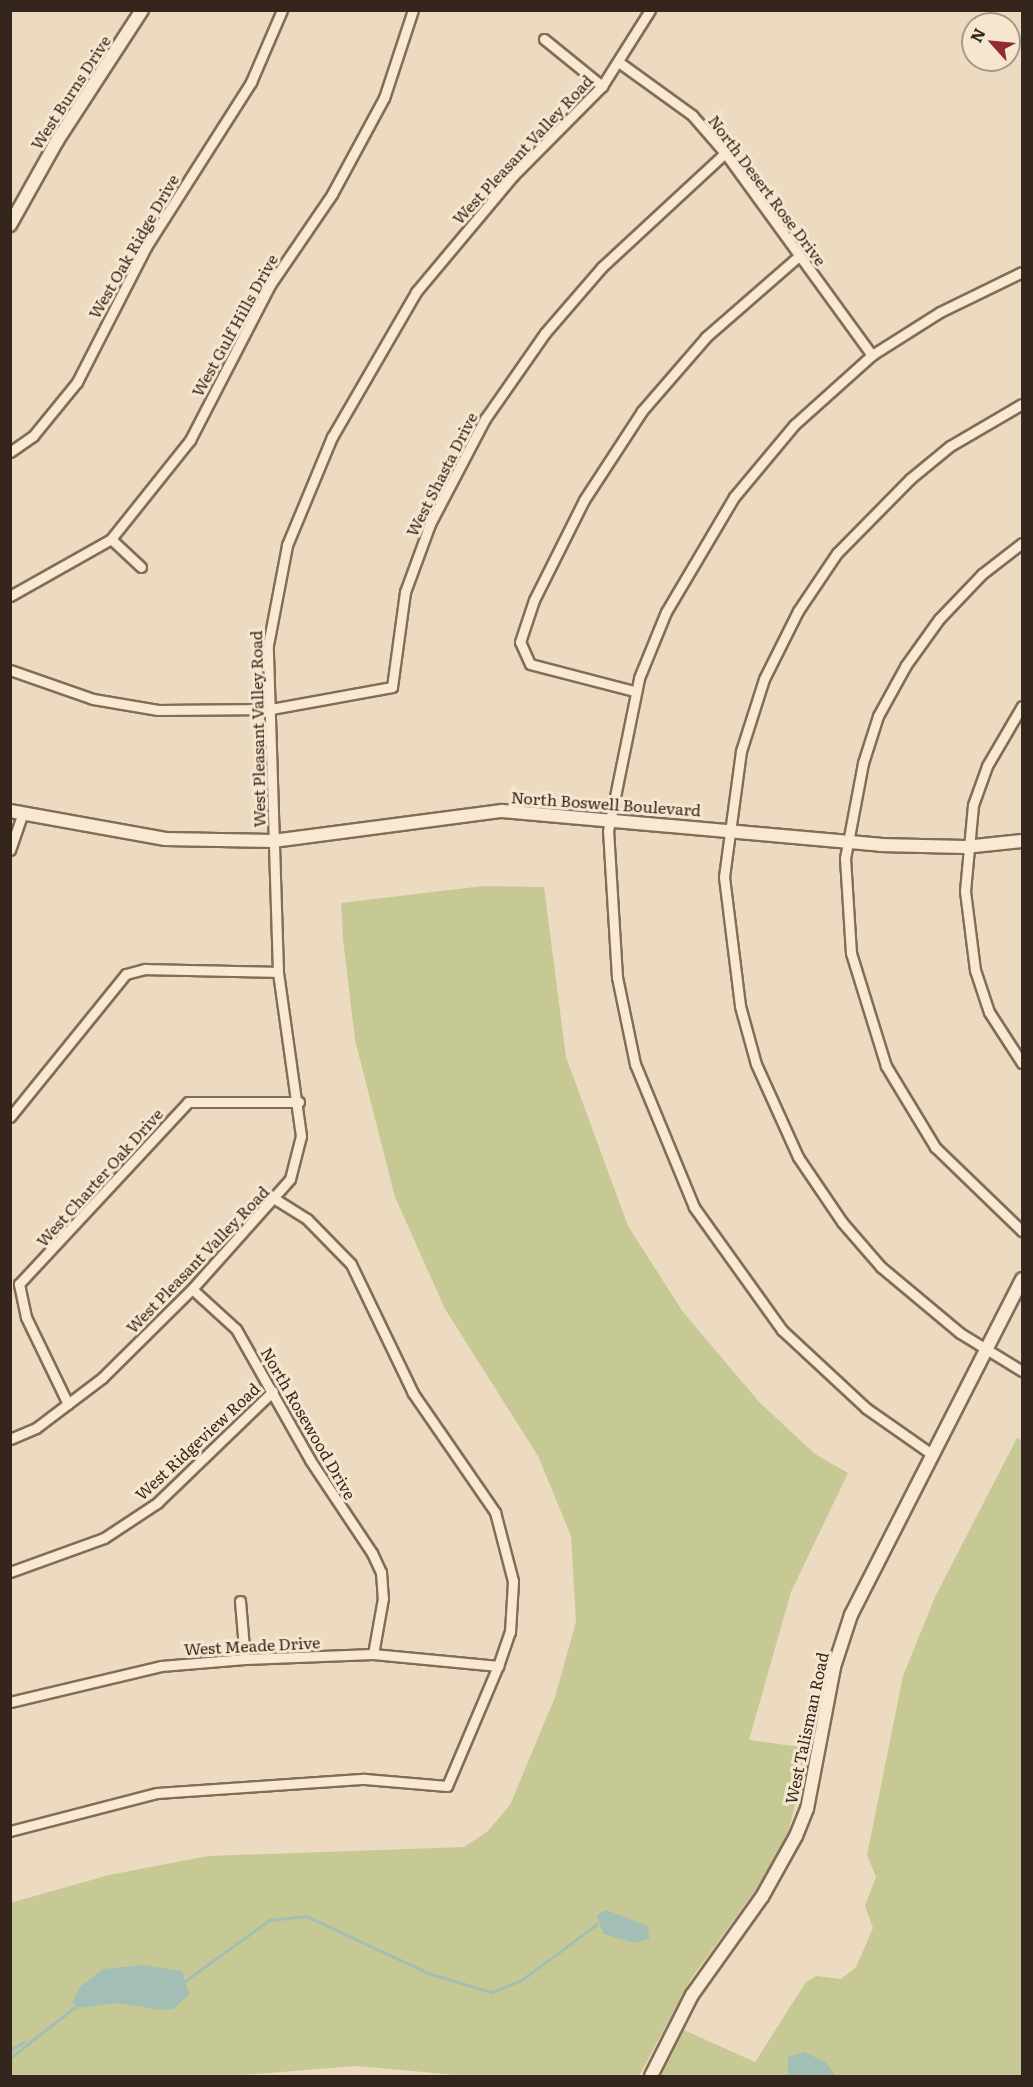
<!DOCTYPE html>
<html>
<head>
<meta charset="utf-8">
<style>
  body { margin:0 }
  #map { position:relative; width:1033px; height:2087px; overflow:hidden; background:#ecdbc0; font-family:Literata,serif }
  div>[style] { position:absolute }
  .green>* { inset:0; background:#c7c994 }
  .water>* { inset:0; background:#a3beb4 }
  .stream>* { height:3px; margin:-1.5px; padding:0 1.5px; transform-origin:1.5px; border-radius:1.5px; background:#a3beb4 }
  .roads { filter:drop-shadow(2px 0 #846c58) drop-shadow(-2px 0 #846c58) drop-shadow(0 2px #846c58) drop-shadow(0 -2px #846c58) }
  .minor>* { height:9px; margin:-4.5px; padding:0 4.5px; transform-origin:4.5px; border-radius:4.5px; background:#f7e9d2 }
  .tertiary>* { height:12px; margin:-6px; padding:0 6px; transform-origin:6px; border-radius:6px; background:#f7e9d2 }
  span { translate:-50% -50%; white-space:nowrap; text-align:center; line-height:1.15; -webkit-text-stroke:6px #f4e6cf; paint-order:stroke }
  .street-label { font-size:16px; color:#34261c }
  .frame { position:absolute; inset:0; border:12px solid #34261c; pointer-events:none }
  .north { position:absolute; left:961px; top:12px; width:60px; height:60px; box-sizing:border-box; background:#f4e6cf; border:2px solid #a79987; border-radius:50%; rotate:297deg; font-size:16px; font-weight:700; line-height:24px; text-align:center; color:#34261c }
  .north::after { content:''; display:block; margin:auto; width:21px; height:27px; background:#912b33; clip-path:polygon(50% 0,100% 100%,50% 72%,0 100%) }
</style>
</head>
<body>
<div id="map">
  <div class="green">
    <div style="clip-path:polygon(483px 886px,544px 887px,566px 1057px,628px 1226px,683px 1312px,760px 1403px,815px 1454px,848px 1473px,791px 1592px,749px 1740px,808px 1748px,788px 1834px,767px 1874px,691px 1979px,639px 2076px,467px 2076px,356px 2066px,232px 2076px,11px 2076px,10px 1903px,109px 1875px,208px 1856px,464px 1847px,487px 1832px,510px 1805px,555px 1697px,576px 1622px,571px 1536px,538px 1456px,445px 1309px,395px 1197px,355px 1040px,343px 939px,341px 903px)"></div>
    <div style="clip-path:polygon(1017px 1438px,1022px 1440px,1022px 2076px,661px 2076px,684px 2030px,755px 2062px,806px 1982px,817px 1976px,841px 1979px,856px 1967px,873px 1928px,865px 1906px,876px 1877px,867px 1855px,903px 1676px,935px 1597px)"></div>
  </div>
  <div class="water">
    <div style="clip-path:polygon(606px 1910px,648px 1926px,649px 1939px,635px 1943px,603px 1934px,597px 1915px)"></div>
    <div style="clip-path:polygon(143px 1965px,182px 1971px,189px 1994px,174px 2009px,161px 2010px,116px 2003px,80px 2008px,72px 2002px,81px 1986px,103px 1969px)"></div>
    <div style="clip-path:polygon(804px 2052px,825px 2062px,836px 2076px,788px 2076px,788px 2057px)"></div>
  </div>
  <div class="stream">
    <div style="left:185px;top:1981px;width:104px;rotate:-36deg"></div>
    <div style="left:269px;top:1920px;width:37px;rotate:-6deg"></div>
    <div style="left:306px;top:1916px;width:135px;rotate:25deg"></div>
    <div style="left:428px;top:1973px;width:66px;rotate:16.8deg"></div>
    <div style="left:491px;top:1992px;width:31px;rotate:-21deg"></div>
    <div style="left:520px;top:1981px;width:96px;rotate:-36.5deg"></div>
    <div style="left:10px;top:2050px;width:16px;rotate:-30deg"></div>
    <div style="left:10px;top:2058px;width:84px;rotate:-38.2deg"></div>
  </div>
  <div class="roads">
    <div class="minor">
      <div style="left:544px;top:39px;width:75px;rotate:39deg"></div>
      <div style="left:620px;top:63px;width:89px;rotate:35.8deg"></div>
      <div style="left:692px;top:115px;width:50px;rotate:49deg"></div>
      <div style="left:725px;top:153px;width:250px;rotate:54deg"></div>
      <div style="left:1022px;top:404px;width:83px;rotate:149.7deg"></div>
      <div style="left:950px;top:446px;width:52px;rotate:140.5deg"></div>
      <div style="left:910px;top:479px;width:104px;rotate:134.6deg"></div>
      <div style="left:837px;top:553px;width:70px;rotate:123.9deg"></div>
      <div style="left:798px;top:611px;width:76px;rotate:116.6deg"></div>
      <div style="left:764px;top:679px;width:76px;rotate:107.7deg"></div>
      <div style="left:741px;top:751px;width:127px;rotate:97.7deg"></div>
      <div style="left:724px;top:877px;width:130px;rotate:82.9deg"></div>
      <div style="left:740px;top:1006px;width:60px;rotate:74.6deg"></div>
      <div style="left:756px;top:1064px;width:102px;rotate:65.7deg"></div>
      <div style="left:798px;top:1157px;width:78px;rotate:55.9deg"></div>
      <div style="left:842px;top:1222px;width:60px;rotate:49.1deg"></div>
      <div style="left:881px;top:1267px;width:103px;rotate:39.9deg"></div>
      <div style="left:960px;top:1333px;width:73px;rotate:31.5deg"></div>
      <div style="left:10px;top:452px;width:28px;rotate:-35deg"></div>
      <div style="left:33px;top:436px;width:70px;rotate:-50.8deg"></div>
      <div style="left:77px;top:382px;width:152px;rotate:-62.9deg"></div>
      <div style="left:146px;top:247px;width:196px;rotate:-57.5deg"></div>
      <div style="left:251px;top:82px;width:78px;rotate:-66.7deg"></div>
      <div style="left:111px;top:539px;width:41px;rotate:43deg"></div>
      <div style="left:1022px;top:543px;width:51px;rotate:142.2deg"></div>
      <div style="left:982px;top:574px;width:62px;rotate:133.7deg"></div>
      <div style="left:939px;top:619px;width:57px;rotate:125.7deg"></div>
      <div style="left:906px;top:665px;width:58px;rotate:118.8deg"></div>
      <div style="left:878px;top:716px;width:49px;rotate:107.7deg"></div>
      <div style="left:863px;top:763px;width:97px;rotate:100.7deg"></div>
      <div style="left:845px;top:858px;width:95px;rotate:86.4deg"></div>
      <div style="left:851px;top:953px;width:118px;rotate:72.8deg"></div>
      <div style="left:886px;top:1066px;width:95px;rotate:58.8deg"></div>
      <div style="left:935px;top:1147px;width:121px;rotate:44deg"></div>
      <div style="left:10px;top:596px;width:116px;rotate:-29.4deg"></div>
      <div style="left:111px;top:539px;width:127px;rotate:-51.4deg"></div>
      <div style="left:190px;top:440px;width:174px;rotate:-62.7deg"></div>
      <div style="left:270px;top:285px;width:110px;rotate:-55.7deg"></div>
      <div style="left:332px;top:194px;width:109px;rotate:-61.6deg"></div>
      <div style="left:384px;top:98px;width:93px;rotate:-71.8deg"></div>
      <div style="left:10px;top:670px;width:88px;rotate:19.3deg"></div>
      <div style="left:93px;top:699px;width:66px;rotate:9.6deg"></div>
      <div style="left:158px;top:710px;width:113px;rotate:-0.5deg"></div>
      <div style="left:271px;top:709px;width:123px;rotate:-10.3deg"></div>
      <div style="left:392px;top:687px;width:96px;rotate:-82.2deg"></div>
      <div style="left:405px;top:592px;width:72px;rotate:-69.8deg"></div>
      <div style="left:430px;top:524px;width:119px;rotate:-62.4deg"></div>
      <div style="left:485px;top:419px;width:105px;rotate:-55.1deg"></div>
      <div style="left:545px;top:333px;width:87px;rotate:-49.2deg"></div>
      <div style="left:602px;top:267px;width:168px;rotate:-42.8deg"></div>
      <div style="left:634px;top:691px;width:107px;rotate:-165.4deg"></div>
      <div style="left:530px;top:664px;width:24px;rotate:-114deg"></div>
      <div style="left:520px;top:642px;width:44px;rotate:-71.6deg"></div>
      <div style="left:534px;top:600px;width:112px;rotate:-63.4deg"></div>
      <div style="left:584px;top:500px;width:106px;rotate:-56.9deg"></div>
      <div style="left:642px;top:411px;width:98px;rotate:-49.1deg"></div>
      <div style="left:706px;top:337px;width:123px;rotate:-41.1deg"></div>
      <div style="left:1022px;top:706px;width:69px;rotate:120.3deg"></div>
      <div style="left:987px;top:766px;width:41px;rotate:109.7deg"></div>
      <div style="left:973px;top:805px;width:86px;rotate:95.3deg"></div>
      <div style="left:965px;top:891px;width:80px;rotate:82.8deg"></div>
      <div style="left:975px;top:970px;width:44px;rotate:71.6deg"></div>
      <div style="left:989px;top:1012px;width:61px;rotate:57.1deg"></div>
      <div style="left:10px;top:850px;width:37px;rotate:-71deg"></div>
      <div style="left:10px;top:1117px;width:184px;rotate:-51deg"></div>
      <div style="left:126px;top:974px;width:20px;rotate:-15deg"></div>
      <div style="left:145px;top:969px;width:133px;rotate:1.3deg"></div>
      <div style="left:192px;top:1289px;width:59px;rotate:42.3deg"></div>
      <div style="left:236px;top:1329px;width:150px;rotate:60.5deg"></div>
      <div style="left:310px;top:1460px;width:112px;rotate:56.3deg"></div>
      <div style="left:372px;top:1553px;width:21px;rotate:65deg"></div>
      <div style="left:381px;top:1572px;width:26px;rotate:86deg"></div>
      <div style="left:383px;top:1598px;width:57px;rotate:100.1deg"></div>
      <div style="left:68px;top:1404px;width:97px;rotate:-115.8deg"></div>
      <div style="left:26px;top:1317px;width:34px;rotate:-102deg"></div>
      <div style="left:19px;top:1284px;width:248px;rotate:-47.1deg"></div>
      <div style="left:188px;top:1102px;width:111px"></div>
      <div style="left:10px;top:1439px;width:28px;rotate:-23deg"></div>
      <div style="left:36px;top:1428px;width:83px;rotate:-37.1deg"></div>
      <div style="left:102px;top:1378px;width:127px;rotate:-44.7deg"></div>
      <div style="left:192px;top:1289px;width:147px;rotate:-48.3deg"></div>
      <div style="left:290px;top:1179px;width:44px;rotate:-75.7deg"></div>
      <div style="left:301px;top:1136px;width:166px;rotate:-98deg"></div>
      <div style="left:278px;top:972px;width:327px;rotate:-91.8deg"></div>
      <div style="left:268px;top:645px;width:102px;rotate:-79.2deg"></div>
      <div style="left:287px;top:545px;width:117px;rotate:-67.4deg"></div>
      <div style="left:332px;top:437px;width:168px;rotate:-59.9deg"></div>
      <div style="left:416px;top:292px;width:151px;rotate:-50.1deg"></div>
      <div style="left:513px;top:176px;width:127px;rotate:-45.3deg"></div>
      <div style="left:602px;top:86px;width:90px;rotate:-57.7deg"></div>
      <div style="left:933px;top:1455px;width:82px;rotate:-145deg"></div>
      <div style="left:866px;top:1408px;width:115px;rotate:-137.1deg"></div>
      <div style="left:782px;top:1330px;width:151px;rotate:-125.6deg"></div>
      <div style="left:694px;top:1207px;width:155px;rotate:-112.4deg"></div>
      <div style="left:635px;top:1064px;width:89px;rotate:-101.7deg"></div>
      <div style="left:617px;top:977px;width:146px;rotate:-93.5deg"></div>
      <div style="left:608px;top:831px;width:156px;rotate:-78.5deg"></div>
      <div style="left:639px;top:678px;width:71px;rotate:-67.8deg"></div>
      <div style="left:666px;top:612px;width:134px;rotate:-59.4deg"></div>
      <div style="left:734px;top:497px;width:94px;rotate:-50.2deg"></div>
      <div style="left:794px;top:425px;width:105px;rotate:-41.9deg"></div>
      <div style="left:872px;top:355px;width:80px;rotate:-32.3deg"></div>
      <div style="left:940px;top:312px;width:91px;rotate:-26deg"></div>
      <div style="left:10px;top:1572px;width:100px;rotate:-19.9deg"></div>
      <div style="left:104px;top:1538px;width:64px;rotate:-33.4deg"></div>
      <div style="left:157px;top:1503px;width:161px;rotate:-44deg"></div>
      <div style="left:240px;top:1601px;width:58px;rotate:85.1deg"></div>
      <div style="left:10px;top:1702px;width:155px;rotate:-13.4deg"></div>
      <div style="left:161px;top:1666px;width:84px;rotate:-4.8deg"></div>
      <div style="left:245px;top:1659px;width:128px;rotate:-2.2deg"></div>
      <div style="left:373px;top:1654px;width:126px;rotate:5.5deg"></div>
      <div style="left:10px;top:1831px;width:152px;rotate:-14.5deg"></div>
      <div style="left:157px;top:1793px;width:208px;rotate:-3.9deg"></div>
      <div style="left:365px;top:1779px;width:82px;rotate:4.9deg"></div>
      <div style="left:447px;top:1786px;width:130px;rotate:-67deg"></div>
      <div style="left:498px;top:1666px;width:36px;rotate:-71deg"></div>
      <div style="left:510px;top:1632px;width:51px;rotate:-86.6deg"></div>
      <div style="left:513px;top:1581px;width:71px;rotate:-104.6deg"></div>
      <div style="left:495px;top:1512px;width:145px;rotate:-124.6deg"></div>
      <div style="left:413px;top:1393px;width:143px;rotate:-115.7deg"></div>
      <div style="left:351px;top:1264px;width:63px;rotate:-134.4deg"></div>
      <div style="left:307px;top:1219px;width:36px;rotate:-148deg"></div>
    </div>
    <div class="tertiary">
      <div style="left:10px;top:225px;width:96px;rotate:-60.8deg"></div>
      <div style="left:57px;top:141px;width:156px;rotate:-57deg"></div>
      <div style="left:10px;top:811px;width:158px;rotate:10.2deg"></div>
      <div style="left:165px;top:839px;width:108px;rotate:1.1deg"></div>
      <div style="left:273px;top:841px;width:231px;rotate:-7.5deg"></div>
      <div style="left:502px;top:811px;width:380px;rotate:5.1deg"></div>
      <div style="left:880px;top:845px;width:85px;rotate:1.3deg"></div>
      <div style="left:965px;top:847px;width:57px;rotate:-6deg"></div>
      <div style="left:651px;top:2076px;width:91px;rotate:-63.2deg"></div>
      <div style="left:692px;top:1995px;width:120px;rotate:-54.5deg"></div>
      <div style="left:762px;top:1897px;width:70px;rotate:-60.9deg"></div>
      <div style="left:796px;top:1836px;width:29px;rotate:-68deg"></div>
      <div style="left:807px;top:1809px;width:145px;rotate:-79.2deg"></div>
      <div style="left:834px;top:1667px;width:55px;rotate:-71.9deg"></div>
      <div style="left:851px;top:1615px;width:377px;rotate:-63deg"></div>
    </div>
  </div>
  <div class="street-label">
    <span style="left:70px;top:92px;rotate:-57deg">West Burns Drive</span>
    <span style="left:522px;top:149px;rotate:-47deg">West Pleasant Valley Road</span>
    <span style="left:768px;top:190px;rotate:53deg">North Desert Rose Drive</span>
    <span style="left:133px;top:246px;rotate:-60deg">West Oak Ridge Drive</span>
    <span style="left:234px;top:325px;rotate:-61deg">West Gulf Hills Drive</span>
    <span style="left:441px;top:474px;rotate:-63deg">West Shasta Drive</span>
    <span style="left:257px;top:729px;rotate:-91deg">West Pleasant Valley Road</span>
    <span style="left:606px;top:803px;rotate:4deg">North Boswell Boulevard</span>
    <span style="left:99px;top:1177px;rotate:-48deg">West Charter Oak Drive</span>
    <span style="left:197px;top:1259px;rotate:-46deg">West Pleasant Valley Road</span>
    <span style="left:309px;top:1423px;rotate:60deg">North Rosewood Drive</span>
    <span style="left:197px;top:1441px;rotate:-43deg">West Ridgeview Road</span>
    <span style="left:252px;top:1645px;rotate:-3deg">West Meade Drive</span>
    <span style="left:806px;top:1728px;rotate:-78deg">West Talisman Road</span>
  </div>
  <div class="frame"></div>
  <div class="north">N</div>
</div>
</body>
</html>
